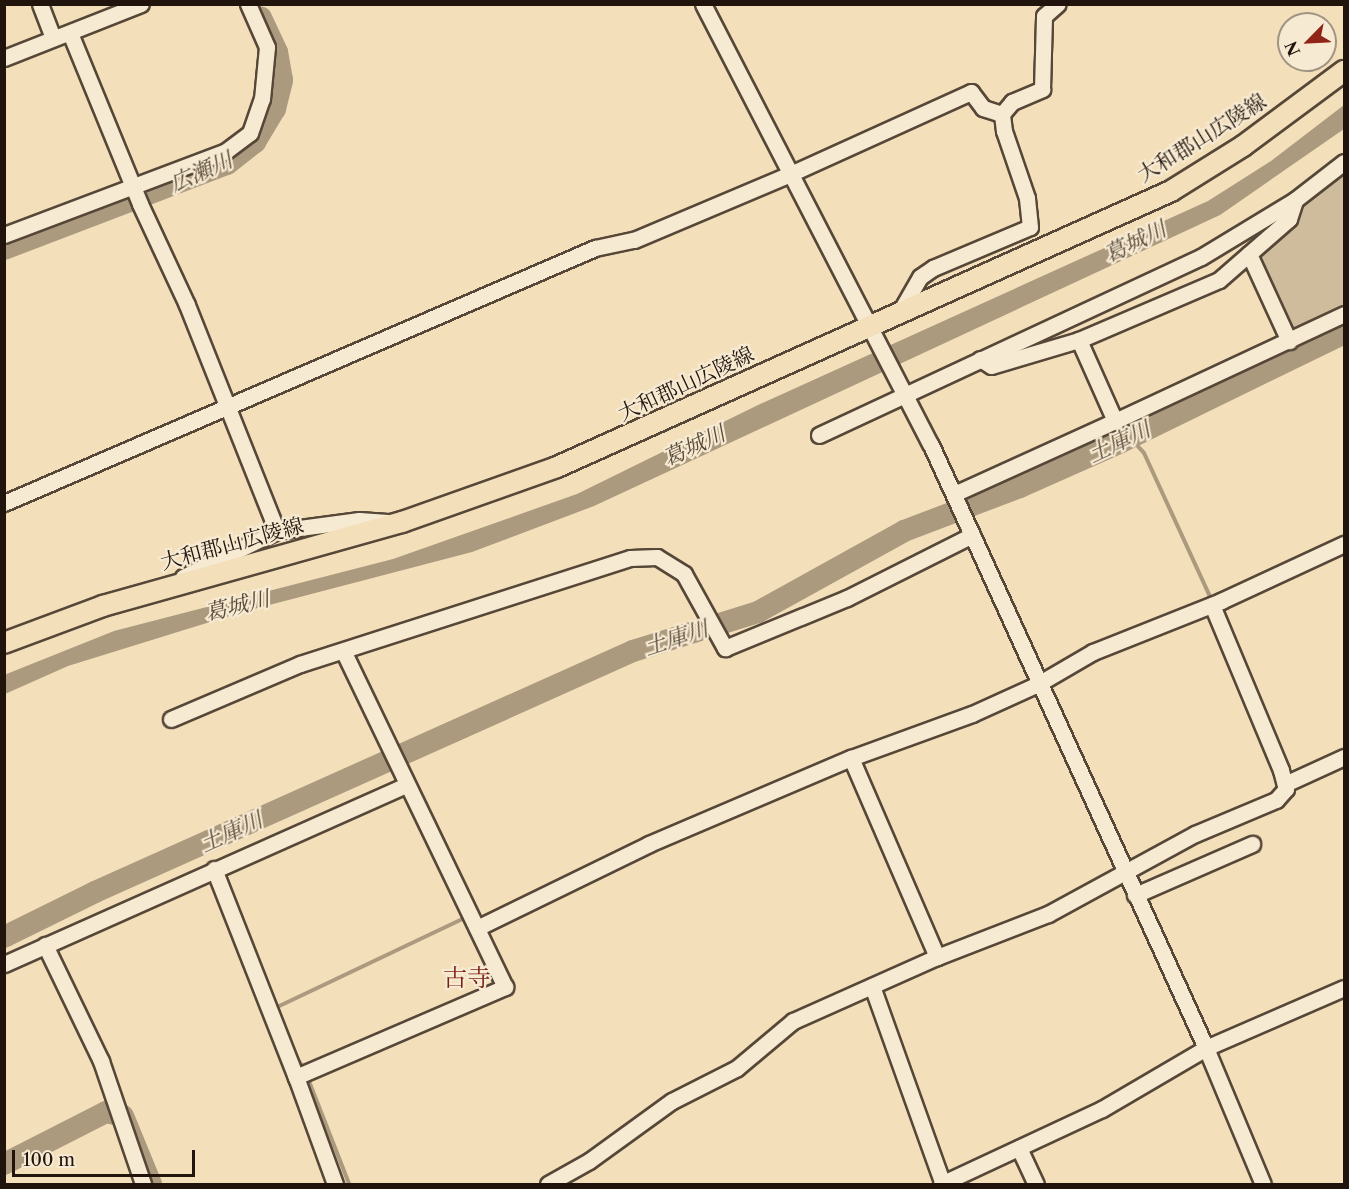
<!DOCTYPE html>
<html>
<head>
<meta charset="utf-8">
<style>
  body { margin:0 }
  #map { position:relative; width:1349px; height:1189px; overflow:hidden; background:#f3dfba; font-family:"Libre Caslon Text","Noto Serif JP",serif }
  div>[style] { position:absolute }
  .green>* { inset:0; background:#cfbc9c }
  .water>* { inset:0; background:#ac9a7f }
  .stream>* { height:4px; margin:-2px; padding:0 2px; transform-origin:2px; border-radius:2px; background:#ac9a7f }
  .river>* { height:22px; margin:-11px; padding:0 11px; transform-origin:11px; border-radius:11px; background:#ac9a7f }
  .roads { filter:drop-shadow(2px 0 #564738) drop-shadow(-2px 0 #564738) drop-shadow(0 2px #564738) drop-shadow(0 -2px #564738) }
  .minor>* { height:15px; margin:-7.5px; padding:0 7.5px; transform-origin:7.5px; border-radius:7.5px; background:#f7ead2 }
  .major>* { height:20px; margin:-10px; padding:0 10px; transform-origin:10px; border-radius:10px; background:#f3dfba }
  span { translate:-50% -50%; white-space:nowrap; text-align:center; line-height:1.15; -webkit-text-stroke:4.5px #f7ead2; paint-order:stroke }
  .street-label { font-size:21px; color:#21140c }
  .water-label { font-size:22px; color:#594a3a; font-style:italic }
  .quarter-label { font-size:24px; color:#7a1f14 }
  .frame { position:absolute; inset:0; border:6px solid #21140c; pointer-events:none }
  .north { position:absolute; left:1277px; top:12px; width:60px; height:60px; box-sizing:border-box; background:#f7ead2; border:2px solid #a19483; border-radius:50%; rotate:246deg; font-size:16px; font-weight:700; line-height:24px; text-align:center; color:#21140c }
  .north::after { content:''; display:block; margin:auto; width:21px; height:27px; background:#8f2418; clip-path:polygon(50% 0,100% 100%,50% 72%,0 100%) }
  .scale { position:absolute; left:12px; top:1150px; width:183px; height:27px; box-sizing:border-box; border:3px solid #21140c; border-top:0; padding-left:8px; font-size:18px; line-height:21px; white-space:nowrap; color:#21140c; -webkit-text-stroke:4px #f7ead2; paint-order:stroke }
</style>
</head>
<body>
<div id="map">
  <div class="green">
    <div style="clip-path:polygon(1344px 174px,1344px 322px,1291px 348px,1242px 254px)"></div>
  </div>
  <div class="water">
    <div style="clip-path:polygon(1344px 105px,1344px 129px,1220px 215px,594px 506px,472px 552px,239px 613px,68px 666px,5px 694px,4px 675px,114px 631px,393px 559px,577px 494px,758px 405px,1208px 201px,1271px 161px)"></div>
  </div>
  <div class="stream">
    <div style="left:1121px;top:442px;width:14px;rotate:4deg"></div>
    <div style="left:1135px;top:443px;width:13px;rotate:48deg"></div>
    <div style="left:1144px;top:453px;width:163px;rotate:65.3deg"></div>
    <div style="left:273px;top:1009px;width:212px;rotate:-25.4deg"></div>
    <div style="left:292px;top:1051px;width:22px;rotate:56deg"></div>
    <div style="left:307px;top:1076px;width:116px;rotate:68.7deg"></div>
  </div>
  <div class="river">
    <div style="left:4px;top:249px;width:239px;rotate:-20.9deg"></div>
    <div style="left:227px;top:164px;width:36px;rotate:-38deg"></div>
    <div style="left:255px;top:142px;width:39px;rotate:-59deg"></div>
    <div style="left:275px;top:109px;width:30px;rotate:-76deg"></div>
    <div style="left:282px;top:80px;width:28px;rotate:-100deg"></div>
    <div style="left:277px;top:52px;width:38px;rotate:-115deg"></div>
    <div style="left:4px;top:937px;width:102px;rotate:-26.3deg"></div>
    <div style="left:95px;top:892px;width:590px;rotate:-24.13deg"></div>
    <div style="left:633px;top:651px;width:131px;rotate:-17.3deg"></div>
    <div style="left:758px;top:612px;width:167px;rotate:-29deg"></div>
    <div style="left:904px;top:531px;width:124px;rotate:-20.8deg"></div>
    <div style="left:1020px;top:487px;width:111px;rotate:-24deg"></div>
    <div style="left:1121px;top:442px;width:248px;rotate:-26deg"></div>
    <div style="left:4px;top:1164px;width:114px;rotate:-27deg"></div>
    <div style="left:106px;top:1112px;width:17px;rotate:13deg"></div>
    <div style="left:123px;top:1116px;width:74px;rotate:67.6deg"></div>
  </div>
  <div class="roads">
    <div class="minor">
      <div style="left:40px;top:4px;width:36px;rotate:69deg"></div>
      <div style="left:703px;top:4px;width:496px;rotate:62.7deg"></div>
      <div style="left:931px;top:445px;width:663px;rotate:65.48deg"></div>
      <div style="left:1206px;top:1048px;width:147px;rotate:67.3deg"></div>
      <div style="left:70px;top:33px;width:185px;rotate:67.7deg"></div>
      <div style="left:140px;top:204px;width:111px;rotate:65deg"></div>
      <div style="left:187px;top:305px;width:243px;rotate:68.3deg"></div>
      <div style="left:277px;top:531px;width:83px;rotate:-7.6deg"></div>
      <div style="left:359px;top:520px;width:32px;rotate:4deg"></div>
      <div style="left:4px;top:58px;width:147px;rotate:-21.5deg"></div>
      <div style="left:4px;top:235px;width:237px;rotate:-20.7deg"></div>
      <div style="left:226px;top:151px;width:30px;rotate:-37deg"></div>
      <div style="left:250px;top:133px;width:36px;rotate:-71deg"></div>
      <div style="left:262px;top:99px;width:52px;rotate:-84.5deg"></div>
      <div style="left:267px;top:47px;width:47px;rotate:-113.8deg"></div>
      <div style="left:1249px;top:254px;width:96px;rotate:65.3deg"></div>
      <div style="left:901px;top:310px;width:38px;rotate:-60deg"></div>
      <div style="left:920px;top:277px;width:16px;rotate:-35deg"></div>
      <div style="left:933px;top:268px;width:105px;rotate:-22.9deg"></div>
      <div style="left:1030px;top:227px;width:29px;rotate:-96deg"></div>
      <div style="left:1027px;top:198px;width:71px;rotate:-108.9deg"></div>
      <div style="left:1004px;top:131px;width:17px;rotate:-97deg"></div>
      <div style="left:1002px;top:114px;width:16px;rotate:-50deg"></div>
      <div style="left:1012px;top:102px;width:33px;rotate:-23deg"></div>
      <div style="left:1042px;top:89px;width:73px;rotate:-88.4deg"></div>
      <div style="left:1044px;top:16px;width:18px;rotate:-41deg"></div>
      <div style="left:980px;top:359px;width:13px;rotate:32deg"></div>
      <div style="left:991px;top:366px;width:92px;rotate:-16.5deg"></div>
      <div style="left:1079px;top:340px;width:152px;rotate:-23.2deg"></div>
      <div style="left:1219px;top:280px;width:93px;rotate:-41.1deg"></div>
      <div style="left:1289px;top:219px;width:20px;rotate:-72deg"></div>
      <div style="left:1115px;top:421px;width:253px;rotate:-25deg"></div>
      <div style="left:819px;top:435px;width:421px;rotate:-25deg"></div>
      <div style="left:1201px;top:257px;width:110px;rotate:-31.2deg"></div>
      <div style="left:1295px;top:200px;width:62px;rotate:-37.8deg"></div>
      <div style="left:954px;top:494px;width:177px;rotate:-24.4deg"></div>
      <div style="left:1115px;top:421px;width:89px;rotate:-114deg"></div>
      <div style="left:4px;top:503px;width:644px;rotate:-23.34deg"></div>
      <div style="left:595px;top:248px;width:40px;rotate:-12deg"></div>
      <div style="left:634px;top:240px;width:167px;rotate:-22.9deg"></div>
      <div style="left:788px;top:175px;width:201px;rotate:-24.4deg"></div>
      <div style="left:971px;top:92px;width:20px;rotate:53deg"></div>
      <div style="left:983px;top:108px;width:20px;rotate:18deg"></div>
      <div style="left:183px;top:577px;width:105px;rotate:-26.1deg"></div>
      <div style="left:171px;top:719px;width:140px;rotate:-23.1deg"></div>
      <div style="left:300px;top:664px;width:347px;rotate:-17.8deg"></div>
      <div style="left:630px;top:558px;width:27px;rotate:-2deg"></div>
      <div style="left:657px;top:557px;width:32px;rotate:32deg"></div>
      <div style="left:684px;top:574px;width:85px;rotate:61deg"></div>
      <div style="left:725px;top:648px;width:132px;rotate:-22.3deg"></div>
      <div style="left:847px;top:598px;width:140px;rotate:-26.7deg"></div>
      <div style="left:851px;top:758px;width:217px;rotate:66.6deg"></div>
      <div style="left:1285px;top:784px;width:65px;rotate:-24.6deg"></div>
      <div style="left:214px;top:869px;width:224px;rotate:68.5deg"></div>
      <div style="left:1135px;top:895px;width:128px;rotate:-23.6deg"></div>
      <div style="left:477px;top:928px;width:191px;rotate:-26deg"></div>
      <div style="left:649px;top:844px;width:220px;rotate:-23.1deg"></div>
      <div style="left:851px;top:758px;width:129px;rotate:-20deg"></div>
      <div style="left:972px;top:714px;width:72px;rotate:-24.4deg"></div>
      <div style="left:1038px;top:684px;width:64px;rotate:-30.2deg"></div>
      <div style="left:1093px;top:652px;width:138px;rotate:-21.7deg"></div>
      <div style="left:1221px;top:601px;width:136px;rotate:-24.9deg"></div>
      <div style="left:45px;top:945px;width:129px;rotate:64.2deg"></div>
      <div style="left:101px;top:1061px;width:130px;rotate:71.1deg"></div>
      <div style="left:4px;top:964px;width:440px;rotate:-24deg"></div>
      <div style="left:872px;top:986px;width:210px;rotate:70.3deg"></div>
      <div style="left:1019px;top:1148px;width:40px;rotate:65deg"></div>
      <div style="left:335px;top:1184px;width:114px;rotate:-110deg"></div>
      <div style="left:296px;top:1077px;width:228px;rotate:-23.3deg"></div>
      <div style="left:505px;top:987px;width:371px;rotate:-115.7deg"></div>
      <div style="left:548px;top:1184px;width:47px;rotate:-29.3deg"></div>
      <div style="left:589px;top:1161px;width:102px;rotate:-35.9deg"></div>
      <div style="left:672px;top:1101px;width:73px;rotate:-26.9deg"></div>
      <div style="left:737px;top:1068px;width:73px;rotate:-40deg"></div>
      <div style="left:793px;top:1021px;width:158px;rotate:-24deg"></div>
      <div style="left:937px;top:957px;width:119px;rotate:-21.2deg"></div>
      <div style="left:1048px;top:914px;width:167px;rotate:-28.6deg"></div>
      <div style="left:1195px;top:834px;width:88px;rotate:-22.8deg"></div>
      <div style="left:1276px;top:800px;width:15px;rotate:-48deg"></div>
      <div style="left:1286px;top:789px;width:20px;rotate:-105deg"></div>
      <div style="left:1281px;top:770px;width:179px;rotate:-112.7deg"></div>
      <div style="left:941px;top:1184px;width:178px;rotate:-25deg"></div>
      <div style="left:1102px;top:1109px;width:121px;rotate:-30.4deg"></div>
      <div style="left:1206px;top:1048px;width:150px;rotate:-23.5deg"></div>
    </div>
    <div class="major">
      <div style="left:4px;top:643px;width:106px;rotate:-20.5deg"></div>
      <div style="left:103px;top:606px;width:311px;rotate:-15.7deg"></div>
      <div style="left:402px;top:522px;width:164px;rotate:-19.5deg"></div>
      <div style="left:557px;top:467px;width:673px;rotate:-24.2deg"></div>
      <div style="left:1171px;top:191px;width:85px;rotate:-32deg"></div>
      <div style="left:1243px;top:146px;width:126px;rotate:-36.6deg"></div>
    </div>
  </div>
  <div class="street-label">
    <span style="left:1202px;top:138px;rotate:-32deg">大和郡山広陵線</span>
    <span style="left:686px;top:384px;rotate:-25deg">大和郡山広陵線</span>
    <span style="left:232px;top:544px;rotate:-15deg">大和郡山広陵線</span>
  </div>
  <div class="water-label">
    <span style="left:201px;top:172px;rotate:-24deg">広瀬川</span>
    <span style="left:1135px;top:242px;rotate:-26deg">葛城川</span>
    <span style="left:1119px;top:442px;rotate:-25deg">土庫川</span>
    <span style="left:694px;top:446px;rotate:-25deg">葛城川</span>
    <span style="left:237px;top:606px;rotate:-14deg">葛城川</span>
    <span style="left:676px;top:638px;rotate:-18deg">土庫川</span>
    <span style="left:231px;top:832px;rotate:-24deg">土庫川</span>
  </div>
  <div class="quarter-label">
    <span style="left:467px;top:978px">古寺</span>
  </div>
  <div class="frame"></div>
  <div class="north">N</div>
  <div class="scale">100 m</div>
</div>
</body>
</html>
